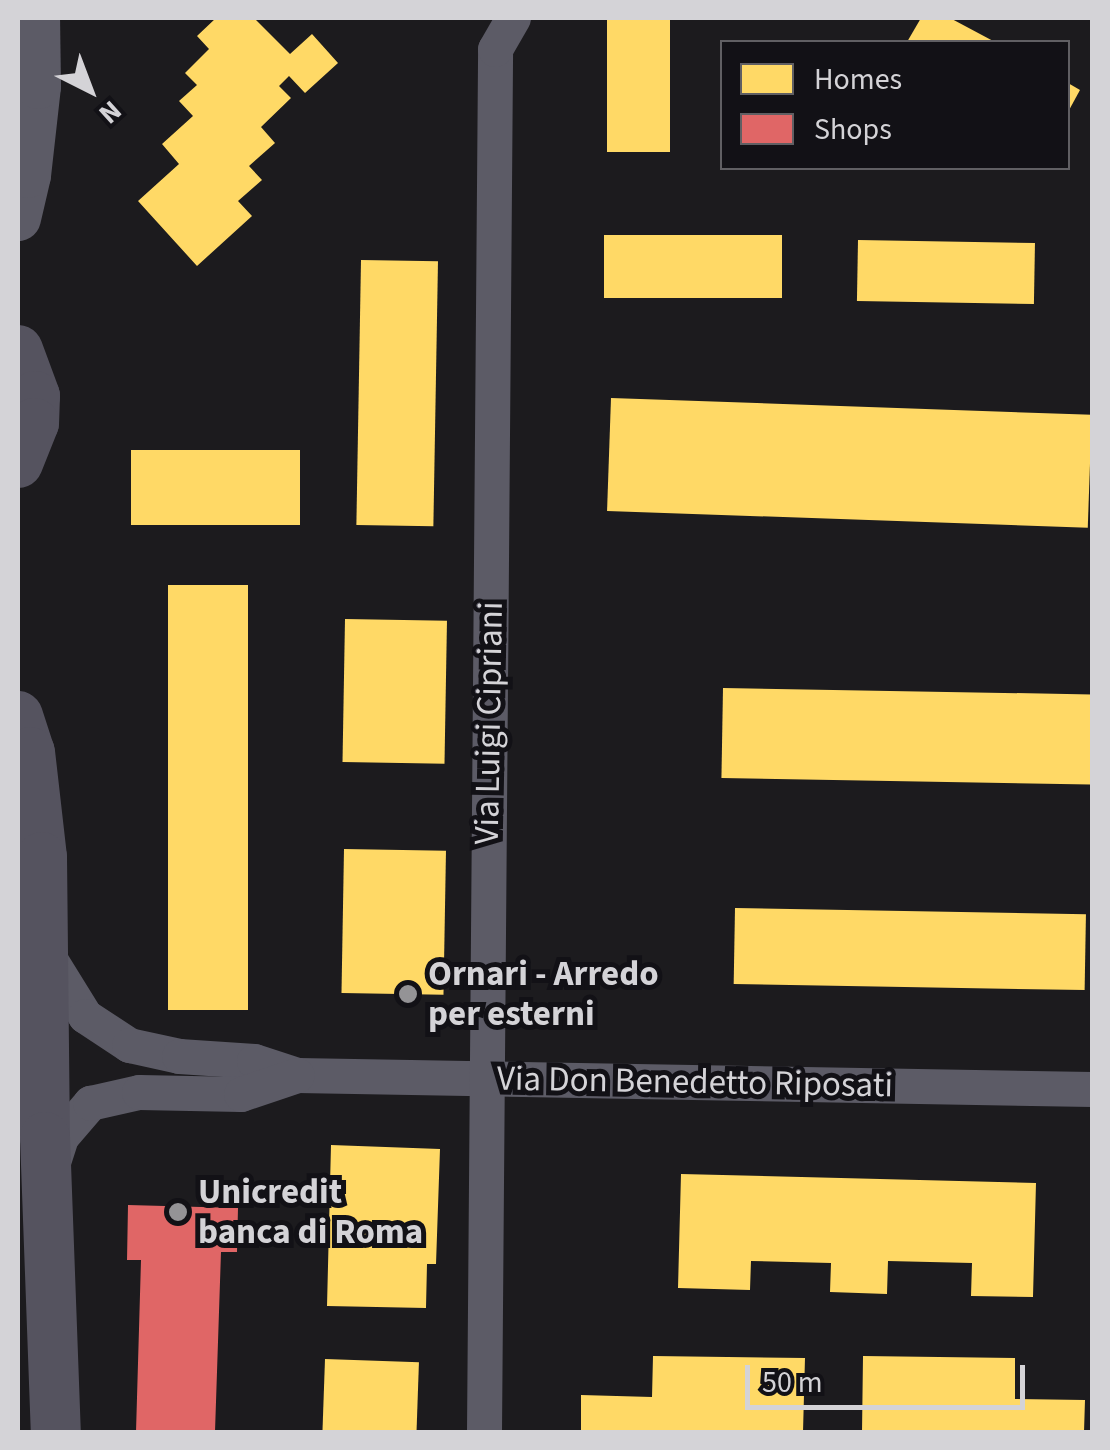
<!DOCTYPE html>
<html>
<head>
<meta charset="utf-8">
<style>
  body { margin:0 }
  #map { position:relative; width:1110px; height:1450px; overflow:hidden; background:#1c1b1e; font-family:"Source Sans 3",sans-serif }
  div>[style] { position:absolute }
  .homes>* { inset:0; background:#ffd966; transform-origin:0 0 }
  .shops>* { inset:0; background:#e06666 }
  .minor>* { height:35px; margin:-17.5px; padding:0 17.5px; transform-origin:17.5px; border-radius:17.5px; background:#5c5b66 }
  .tertiary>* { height:45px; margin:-22.5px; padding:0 22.5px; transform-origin:22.5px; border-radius:22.5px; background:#5c5b66 }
  .secondary>* { height:50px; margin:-25px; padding:0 25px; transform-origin:25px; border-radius:25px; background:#55535f }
  .dots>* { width:28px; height:28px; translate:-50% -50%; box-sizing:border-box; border:5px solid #121116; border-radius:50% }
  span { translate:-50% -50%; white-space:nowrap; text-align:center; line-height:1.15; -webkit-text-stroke:10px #121116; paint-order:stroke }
  .street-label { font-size:35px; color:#d4d3d7 }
  .poi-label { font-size:35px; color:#d4d3d7; font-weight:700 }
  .left { translate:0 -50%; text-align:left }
  .frame { position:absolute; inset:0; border:20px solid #d4d3d7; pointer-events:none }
  .legend { position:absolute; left:720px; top:40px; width:350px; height:130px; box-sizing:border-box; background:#121116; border:2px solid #605f63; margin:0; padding:12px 18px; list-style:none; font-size:30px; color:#d4d3d7 }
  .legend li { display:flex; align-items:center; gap:20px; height:50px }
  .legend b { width:50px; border:2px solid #605f63 }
  .north { position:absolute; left:40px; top:40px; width:100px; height:100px; -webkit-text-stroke:8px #121116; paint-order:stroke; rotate:138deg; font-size:28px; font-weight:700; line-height:40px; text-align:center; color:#d4d3d7 }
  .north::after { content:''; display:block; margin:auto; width:35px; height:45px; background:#d4d3d7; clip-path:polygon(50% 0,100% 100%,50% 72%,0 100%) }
  .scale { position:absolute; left:745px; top:1365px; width:280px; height:45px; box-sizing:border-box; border:5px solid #d4d3d7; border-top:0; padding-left:12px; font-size:30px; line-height:35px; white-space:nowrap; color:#d4d3d7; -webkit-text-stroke:8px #121116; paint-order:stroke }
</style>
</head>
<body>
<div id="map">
  <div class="homes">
    <div style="clip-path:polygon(216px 18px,254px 18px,290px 54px,312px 34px,338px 63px,305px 93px,289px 76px,279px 86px,291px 98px,261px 127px,275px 143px,249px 166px,262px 180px,238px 201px,252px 216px,197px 266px,138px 201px,179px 164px,162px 144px,193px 116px,179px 101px,197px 85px,185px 73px,209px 49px,197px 36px)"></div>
    <div style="left:607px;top:18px;width:63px;height:134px"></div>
    <div style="clip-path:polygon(921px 18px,950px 18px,995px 42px,907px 42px)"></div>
    <div style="clip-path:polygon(1068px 83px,1080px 90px,1068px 112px)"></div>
    <div style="left:782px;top:235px;width:63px;height:178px;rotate:90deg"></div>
    <div style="left:858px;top:240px;width:177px;height:61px;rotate:1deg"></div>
    <div style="left:361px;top:260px;width:77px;height:265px;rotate:1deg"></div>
    <div style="left:611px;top:398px;width:481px;height:113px;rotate:2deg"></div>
    <div style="left:131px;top:450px;width:169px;height:75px"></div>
    <div style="left:168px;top:585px;width:80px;height:425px"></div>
    <div style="left:345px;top:619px;width:102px;height:143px;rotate:1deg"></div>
    <div style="left:723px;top:688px;width:369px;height:90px;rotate:1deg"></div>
    <div style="left:344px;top:849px;width:102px;height:144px;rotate:1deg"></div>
    <div style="left:735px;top:908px;width:351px;height:76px;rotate:1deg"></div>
    <div style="clip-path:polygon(331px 1145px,440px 1149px,436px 1264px,427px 1264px,426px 1308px,327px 1306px)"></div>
    <div style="clip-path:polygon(681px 1174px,1036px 1183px,1033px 1297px,971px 1296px,972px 1263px,888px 1261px,887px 1294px,830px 1292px,831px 1263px,751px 1261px,750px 1290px,678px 1288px)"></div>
    <div style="clip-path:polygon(653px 1356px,805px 1358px,803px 1432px,581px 1432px,581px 1395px,652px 1397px)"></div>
    <div style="clip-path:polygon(863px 1356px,1015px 1358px,1015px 1399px,1085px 1400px,1084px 1432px,862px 1432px)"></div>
    <div style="left:325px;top:1359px;width:94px;height:73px;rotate:2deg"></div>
  </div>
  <div class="shops">
    <div style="clip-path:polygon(128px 1205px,238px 1208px,237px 1252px,221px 1252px,215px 1432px,136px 1432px,141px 1260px,127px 1260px)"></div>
  </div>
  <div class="minor">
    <div style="left:46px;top:953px;width:74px;rotate:58.2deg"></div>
    <div style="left:85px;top:1016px;width:53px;rotate:33.4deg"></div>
    <div style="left:129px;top:1045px;width:51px;rotate:12.4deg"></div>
    <div style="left:179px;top:1056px;width:75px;rotate:3.8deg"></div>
    <div style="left:254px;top:1061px;width:45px;rotate:18deg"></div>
    <div style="left:297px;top:1075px;width:795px;rotate:1.01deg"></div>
    <div style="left:51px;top:1168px;width:33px;rotate:-72deg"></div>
    <div style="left:61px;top:1137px;width:45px;rotate:-49.5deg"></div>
    <div style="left:90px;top:1103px;width:50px;rotate:-12.7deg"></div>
    <div style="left:139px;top:1092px;width:102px;rotate:1.1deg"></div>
    <div style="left:241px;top:1094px;width:59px;rotate:-18.7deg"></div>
    <div style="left:484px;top:1432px;width:1383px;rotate:-89.54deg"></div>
    <div style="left:495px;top:49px;width:36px;rotate:-60deg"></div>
  </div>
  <div class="tertiary">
    <div style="left:18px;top:218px;width:44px;rotate:-76.9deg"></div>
    <div style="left:28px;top:175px;width:90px;rotate:-83.6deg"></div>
    <div style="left:38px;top:86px;width:68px;rotate:-90.8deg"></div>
  </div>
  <div class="secondary">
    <div style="left:18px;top:350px;width:49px;rotate:69.7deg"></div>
    <div style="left:35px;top:396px;width:27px;rotate:92deg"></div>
    <div style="left:34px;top:423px;width:43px;rotate:111.8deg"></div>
    <div style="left:18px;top:716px;width:38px;rotate:72deg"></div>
    <div style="left:30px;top:752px;width:106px;rotate:83.5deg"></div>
    <div style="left:42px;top:857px;width:280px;rotate:89.4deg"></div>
    <div style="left:45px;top:1137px;width:295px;rotate:87.9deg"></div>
  </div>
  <div class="dots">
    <div style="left:408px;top:994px;background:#949396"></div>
    <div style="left:178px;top:1212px;background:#949396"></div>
  </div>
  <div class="street-label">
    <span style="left:489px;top:723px;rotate:-89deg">Via Luigi Cipriani</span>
    <span style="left:695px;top:1082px;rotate:1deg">Via Don Benedetto Riposati</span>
  </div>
  <div class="poi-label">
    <span class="left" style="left:428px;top:994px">Ornari - Arredo<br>per esterni</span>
    <span class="left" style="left:198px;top:1212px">Unicredit<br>banca di Roma</span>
  </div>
  <div class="frame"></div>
  <ul class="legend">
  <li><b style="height:28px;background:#ffd966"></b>Homes</li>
  <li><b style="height:28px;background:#e06666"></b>Shops</li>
  </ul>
  <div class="north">N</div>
  <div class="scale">50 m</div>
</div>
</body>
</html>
